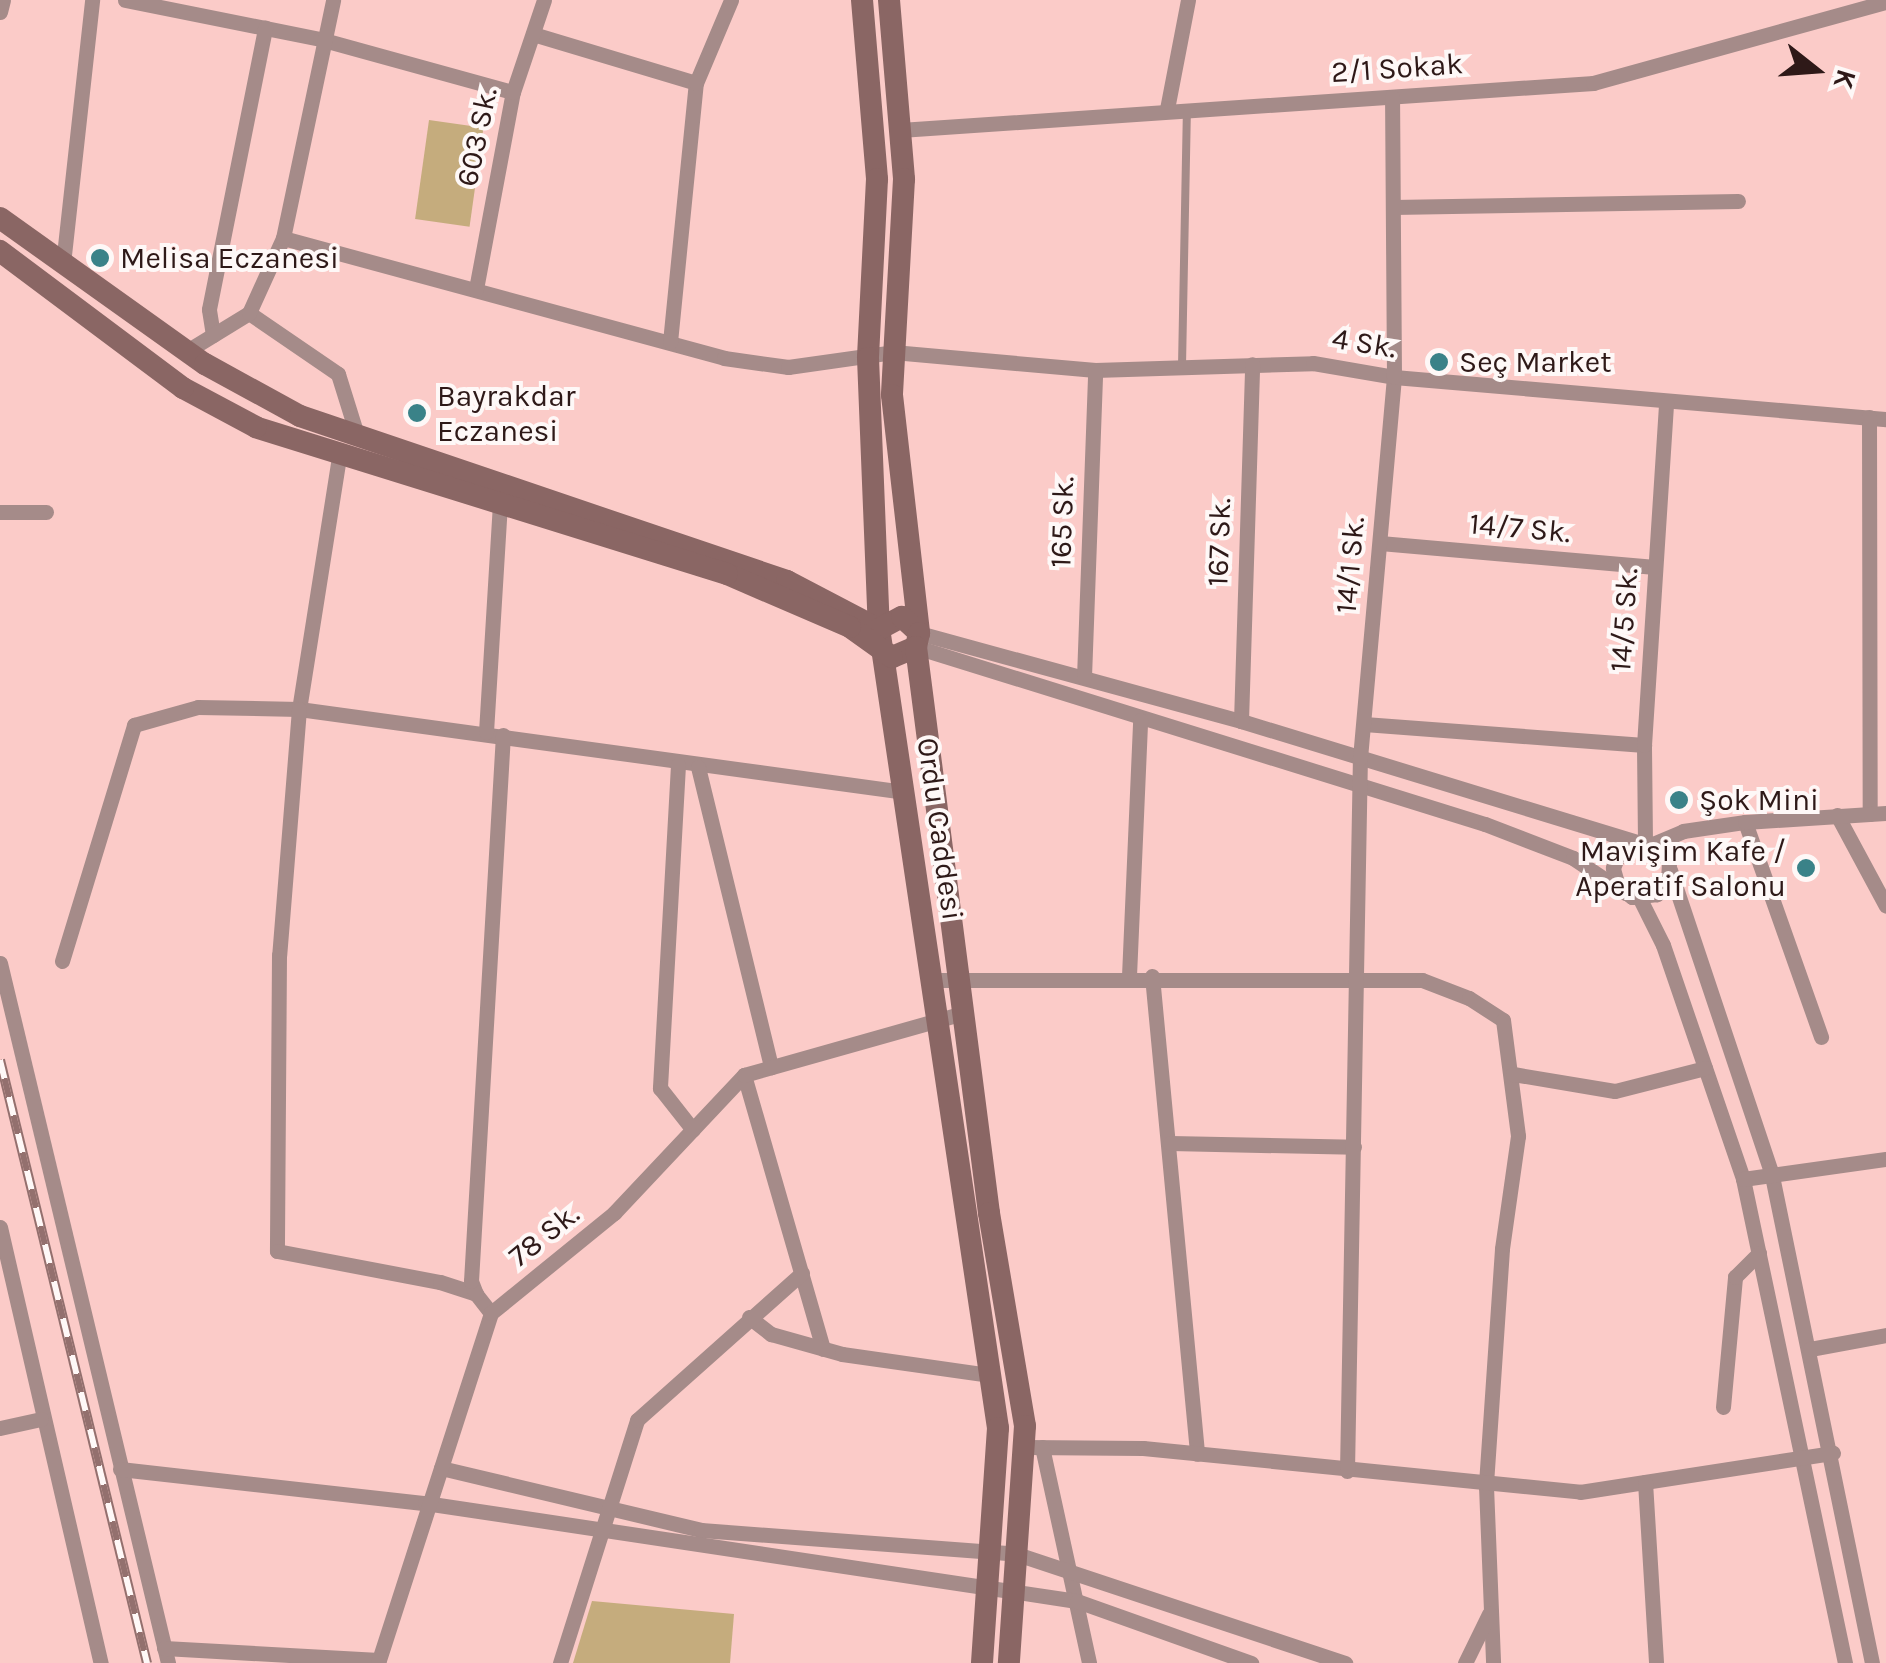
<!DOCTYPE html>
<html>
<head>
<meta charset="utf-8">
<style>
  body { margin:0 }
  #map { position:relative; width:1886px; height:1663px; overflow:hidden; background:#fbcbc8; font-family:Karla,sans-serif }
  div>[style] { position:absolute }
  .building>* { inset:0; background:#c5ac7d; transform-origin:0 0 }
  .lane>* { height:8px; margin:-4px; padding:0 4px; transform-origin:4px; border-radius:4px; background:#a58b89 }
  .street>* { height:15px; margin:-7.5px; padding:0 7.5px; transform-origin:7.5px; border-radius:7.5px; background:#a58b89 }
  .secondary>* { height:22px; margin:-11px; padding:0 11px; transform-origin:11px; border-radius:11px; background:#8a6664 }
  .rail>* { height:10px; margin-top:-5px; transform-origin:0; background:repeating-linear-gradient(90deg,#fef8f7 0 19px,#93706e 0 38px); box-sizing:border-box; border-block:2px solid #93706e }
  .dots>* { width:28px; height:28px; translate:-50% -50%; box-sizing:border-box; border:5px solid #fef8f7; border-radius:50% }
  span { translate:-50% -50%; white-space:nowrap; text-align:center; line-height:1.15; -webkit-text-stroke:8px #fef8f7; paint-order:stroke }
  .street-label { font-size:30px; color:#2e1918 }
  .poi-label { font-size:30px; color:#2e1918 }
  .left { translate:0 -50%; text-align:left }
  .right { translate:-100% -50%; text-align:right }
  .north { position:absolute; left:1766px; top:20px; width:100px; height:100px; -webkit-text-stroke:8px #fef8f7; paint-order:stroke; rotate:107deg; font-size:28px; font-weight:700; line-height:40px; text-align:center; color:#2e1918 }
  .north::after { content:''; display:block; margin:auto; width:35px; height:45px; background:#2e1918; clip-path:polygon(50% 0,100% 100%,50% 72%,0 100%) }
</style>
</head>
<body>
<div id="map">
  <div class="building">
    <div style="left:429px;top:120px;width:55px;height:100px;rotate:8deg"></div>
    <div style="clip-path:polygon(592px 1601px,734px 1614px,730px 1663px,573px 1663px)"></div>
  </div>
  <div class="lane">
    <div style="left:1182px;top:366px;width:254px;rotate:-88.9deg"></div>
  </div>
  <div class="street">
    <div style="left:125px;top:0;width:199px;rotate:11.3deg"></div>
    <div style="left:320px;top:39px;width:200px;rotate:15.4deg"></div>
    <div style="left:0;top:12px;width:12px;rotate:-76deg"></div>
    <div style="left:533px;top:34px;width:170px;rotate:16.7deg"></div>
    <div style="left:1167px;top:109px;width:111px;rotate:-79.1deg"></div>
    <div style="left:900px;top:130px;width:695px;rotate:-3.88deg"></div>
    <div style="left:1593px;top:83px;width:304px;rotate:-15.5deg"></div>
    <div style="left:1393px;top:207px;width:345px;rotate:-1deg"></div>
    <div style="left:283px;top:238px;width:457px;rotate:15.2deg"></div>
    <div style="left:724px;top:358px;width:65px;rotate:8deg"></div>
    <div style="left:788px;top:367px;width:106px;rotate:-8.1deg"></div>
    <div style="left:893px;top:352px;width:203px;rotate:5.1deg"></div>
    <div style="left:1095px;top:370px;width:218px;rotate:-1.8deg"></div>
    <div style="left:1313px;top:363px;width:82px;rotate:9.8deg"></div>
    <div style="left:1394px;top:377px;width:494px;rotate:4.9deg"></div>
    <div style="left:63px;top:264px;width:266px;rotate:-83.7deg"></div>
    <div style="left:476px;top:289px;width:200px;rotate:-79.4deg"></div>
    <div style="left:513px;top:92px;width:97px;rotate:-71.4deg"></div>
    <div style="left:249px;top:313px;width:108px;rotate:34.4deg"></div>
    <div style="left:338px;top:374px;width:64px;rotate:72.7deg"></div>
    <div style="left:213px;top:335px;width:26px;rotate:-99deg"></div>
    <div style="left:209px;top:309px;width:287px;rotate:-78.7deg"></div>
    <div style="left:670px;top:342px;width:260px;rotate:-84.3deg"></div>
    <div style="left:696px;top:83px;width:90px;rotate:-67.1deg"></div>
    <div style="left:187px;top:351px;width:73px;rotate:-31.5deg"></div>
    <div style="left:249px;top:313px;width:82px;rotate:-65.6deg"></div>
    <div style="left:283px;top:238px;width:243px;rotate:-78.1deg"></div>
    <div style="left:1869px;top:417px;width:397px;rotate:89.9deg"></div>
    <div style="left:339px;top:457px;width:255px;rotate:99deg"></div>
    <div style="left:299px;top:709px;width:612px;rotate:7.8deg"></div>
    <div style="left:0;top:512px;width:46px"></div>
    <div style="left:1380px;top:543px;width:276px;rotate:5deg"></div>
    <div style="left:919px;top:633px;width:334px;rotate:15.3deg"></div>
    <div style="left:1241px;top:721px;width:414px;rotate:17deg"></div>
    <div style="left:916px;top:647px;width:596px;rotate:17.28deg"></div>
    <div style="left:1485px;top:824px;width:94px;rotate:21.1deg"></div>
    <div style="left:1573px;top:858px;width:63px;rotate:33.9deg"></div>
    <div style="left:1084px;top:677px;width:307px;rotate:-87.9deg"></div>
    <div style="left:1241px;top:721px;width:357px;rotate:-88.2deg"></div>
    <div style="left:1364px;top:724px;width:281px;rotate:4.3deg"></div>
    <div style="left:486px;top:732px;width:226px;rotate:-86.5deg"></div>
    <div style="left:678px;top:765px;width:324px;rotate:93.2deg"></div>
    <div style="left:660px;top:1088px;width:53px;rotate:51.8deg"></div>
    <div style="left:698px;top:767px;width:309px;rotate:76.3deg"></div>
    <div style="left:1837px;top:815px;width:103px;rotate:61.7deg"></div>
    <div style="left:1745px;top:822px;width:228px;rotate:70.5deg"></div>
    <div style="left:1645px;top:842px;width:97px;rotate:-90.6deg"></div>
    <div style="left:1644px;top:745px;width:343px;rotate:-86.3deg"></div>
    <div style="left:1653px;top:844px;width:24px;rotate:48deg"></div>
    <div style="left:1669px;top:862px;width:17px;rotate:93deg"></div>
    <div style="left:1668px;top:879px;width:19px;rotate:126deg"></div>
    <div style="left:1657px;top:894px;width:25px;rotate:173deg"></div>
    <div style="left:1632px;top:897px;width:18px;rotate:-142deg"></div>
    <div style="left:1618px;top:886px;width:19px;rotate:-106deg"></div>
    <div style="left:1613px;top:868px;width:18px;rotate:-68deg"></div>
    <div style="left:1620px;top:851px;width:19px;rotate:-28deg"></div>
    <div style="left:1637px;top:842px;width:16px;rotate:7deg"></div>
    <div style="left:1653px;top:844px;width:33px;rotate:-23deg"></div>
    <div style="left:1683px;top:831px;width:63px;rotate:-8.3deg"></div>
    <div style="left:1745px;top:822px;width:141px;rotate:-3.7deg"></div>
    <div style="left:1670px;top:870px;width:317px;rotate:71.5deg"></div>
    <div style="left:1771px;top:1171px;width:502px;rotate:78.4deg"></div>
    <div style="left:1640px;top:899px;width:51px;rotate:63.4deg"></div>
    <div style="left:1663px;top:945px;width:247px;rotate:71.1deg"></div>
    <div style="left:1743px;top:1179px;width:495px;rotate:78.1deg"></div>
    <div style="left:62px;top:961px;width:247px;rotate:-73deg"></div>
    <div style="left:134px;top:725px;width:66px;rotate:-15.7deg"></div>
    <div style="left:198px;top:707px;width:101px;rotate:1.1deg"></div>
    <div style="left:299px;top:709px;width:247px;rotate:94.6deg"></div>
    <div style="left:279px;top:955px;width:296px;rotate:90.4deg"></div>
    <div style="left:277px;top:1251px;width:166px;rotate:10.8deg"></div>
    <div style="left:440px;top:1282px;width:38px;rotate:18deg"></div>
    <div style="left:476px;top:1294px;width:24px;rotate:52deg"></div>
    <div style="left:0;top:963px;width:720px;rotate:76.5deg"></div>
    <div style="left:1129px;top:976px;width:256px;rotate:-87.5deg"></div>
    <div style="left:1152px;top:976px;width:480px;rotate:84.6deg"></div>
    <div style="left:931px;top:980px;width:491px"></div>
    <div style="left:1422px;top:980px;width:50px;rotate:21deg"></div>
    <div style="left:1469px;top:998px;width:40px;rotate:32.9deg"></div>
    <div style="left:1503px;top:1020px;width:117px;rotate:82.6deg"></div>
    <div style="left:1518px;top:1136px;width:114px;rotate:98.1deg"></div>
    <div style="left:1502px;top:1249px;width:238px;rotate:93.9deg"></div>
    <div style="left:1486px;top:1486px;width:177px;rotate:87.7deg"></div>
    <div style="left:1513px;top:1074px;width:103px;rotate:9.5deg"></div>
    <div style="left:1615px;top:1091px;width:93px;rotate:-14.3deg"></div>
    <div style="left:744px;top:1075px;width:285px;rotate:73.9deg"></div>
    <div style="left:1170px;top:1143px;width:184px;rotate:1.2deg"></div>
    <div style="left:1743px;top:1179px;width:144px;rotate:-8deg"></div>
    <div style="left:0;top:1227px;width:448px;rotate:77deg"></div>
    <div style="left:476px;top:1294px;width:14px;rotate:-111deg"></div>
    <div style="left:471px;top:1281px;width:547px;rotate:-86.65deg"></div>
    <div style="left:749px;top:1317px;width:28px;rotate:38deg"></div>
    <div style="left:771px;top:1334px;width:74px;rotate:15.7deg"></div>
    <div style="left:842px;top:1354px;width:148px;rotate:8.1deg"></div>
    <div style="left:1810px;top:1349px;width:77px;rotate:-10.4deg"></div>
    <div style="left:1723px;top:1407px;width:131px;rotate:-84.7deg"></div>
    <div style="left:1735px;top:1277px;width:34px;rotate:-45deg"></div>
    <div style="left:0;top:1428px;width:42px;rotate:-12.4deg"></div>
    <div style="left:1025px;top:1447px;width:118px;rotate:0.5deg"></div>
    <div style="left:1143px;top:1448px;width:439px;rotate:5.7deg"></div>
    <div style="left:1580px;top:1492px;width:256px;rotate:-8.8deg"></div>
    <div style="left:1042px;top:1447px;width:221px;rotate:77.7deg"></div>
    <div style="left:441px;top:1468px;width:267px;rotate:13.4deg"></div>
    <div style="left:701px;top:1530px;width:317px;rotate:4.3deg"></div>
    <div style="left:1017px;top:1554px;width:346px;rotate:18.4deg"></div>
    <div style="left:120px;top:1469px;width:307px;rotate:6.4deg"></div>
    <div style="left:425px;top:1503px;width:659px;rotate:8.55deg"></div>
    <div style="left:1077px;top:1601px;width:185px;rotate:19.6deg"></div>
    <div style="left:1347px;top:1471px;width:713px;rotate:-88.96deg"></div>
    <div style="left:1360px;top:758px;width:383px;rotate:-84.9deg"></div>
    <div style="left:1394px;top:377px;width:280px;rotate:-90.4deg"></div>
    <div style="left:1645px;top:1482px;width:181px;rotate:86.5deg"></div>
    <div style="left:164px;top:1648px;width:215px;rotate:3.2deg"></div>
    <div style="left:378px;top:1663px;width:368px;rotate:-72.1deg"></div>
    <div style="left:491px;top:1313px;width:159px;rotate:-39.1deg"></div>
    <div style="left:614px;top:1213px;width:190px;rotate:-46.7deg"></div>
    <div style="left:744px;top:1075px;width:228px;rotate:-15.8deg"></div>
    <div style="left:560px;top:1663px;width:255px;rotate:-72.4deg"></div>
    <div style="left:637px;top:1420px;width:221px;rotate:-41.7deg"></div>
    <div style="left:1465px;top:1663px;width:55px;rotate:-63.9deg"></div>
  </div>
  <div class="secondary">
    <div style="left:862px;top:0;width:180px;rotate:85.2deg"></div>
    <div style="left:877px;top:179px;width:179px;rotate:92.9deg"></div>
    <div style="left:868px;top:358px;width:270px;rotate:87.7deg"></div>
    <div style="left:879px;top:628px;width:809px;rotate:81.54deg"></div>
    <div style="left:998px;top:1428px;width:236px;rotate:93.9deg"></div>
    <div style="left:889px;top:0;width:180px;rotate:85.2deg"></div>
    <div style="left:904px;top:179px;width:216px;rotate:93.2deg"></div>
    <div style="left:892px;top:395px;width:240px;rotate:83.5deg"></div>
    <div style="left:0;top:218px;width:252px;rotate:35.5deg"></div>
    <div style="left:205px;top:364px;width:108px;rotate:28.7deg"></div>
    <div style="left:300px;top:416px;width:514px;rotate:18.72deg"></div>
    <div style="left:787px;top:581px;width:104px;rotate:27.6deg"></div>
    <div style="left:879px;top:629px;width:26px;rotate:-28deg"></div>
    <div style="left:902px;top:617px;width:23px;rotate:43deg"></div>
    <div style="left:919px;top:633px;width:14px;rotate:102deg"></div>
    <div style="left:916px;top:647px;width:26px;rotate:157deg"></div>
    <div style="left:892px;top:657px;width:52px;rotate:-144.5deg"></div>
    <div style="left:850px;top:627px;width:134px;rotate:-156.7deg"></div>
    <div style="left:727px;top:574px;width:493px;rotate:-162.7deg"></div>
    <div style="left:256px;top:427px;width:83px;rotate:-151.9deg"></div>
    <div style="left:183px;top:388px;width:229px;rotate:-143.2deg"></div>
    <div style="left:916px;top:647px;width:571px;rotate:82.65deg"></div>
    <div style="left:989px;top:1213px;width:216px;rotate:80.4deg"></div>
    <div style="left:1025px;top:1426px;width:238px;rotate:93.9deg"></div>
  </div>
  <div class="rail">
    <div style="left:0;top:1060px;width:621px;rotate:76.3deg"></div>
  </div>
  <div class="dots">
    <div style="left:100px;top:258px;background:#3a8288"></div>
    <div style="left:1439px;top:362px;background:#3a8288"></div>
    <div style="left:417px;top:413px;background:#3a8288"></div>
    <div style="left:1679px;top:800px;background:#3a8288"></div>
    <div style="left:1806px;top:868px;background:#3a8288"></div>
  </div>
  <div class="street-label">
    <span style="left:1397px;top:68px;rotate:-4deg">2/1 Sokak</span>
    <span style="left:477px;top:137px;rotate:-78deg">603 Sk.</span>
    <span style="left:1364px;top:343px;rotate:9deg">4 Sk.</span>
    <span style="left:1062px;top:522px;rotate:-88deg">165 Sk.</span>
    <span style="left:1520px;top:528px;rotate:5deg">14/7 Sk.</span>
    <span style="left:1219px;top:542px;rotate:-88deg">167 Sk.</span>
    <span style="left:1350px;top:565px;rotate:-85deg">14/1 Sk.</span>
    <span style="left:1624px;top:620px;rotate:-86deg">14/5 Sk.</span>
    <span style="left:940px;top:829px;rotate:82deg">Ordu Caddesi</span>
    <span style="left:544px;top:1235px;rotate:-39deg">78 Sk.</span>
  </div>
  <div class="poi-label">
    <span class="left" style="left:120px;top:258px">Melisa Eczanesi</span>
    <span class="left" style="left:1459px;top:362px">Seç Market</span>
    <span class="left" style="left:437px;top:413px">Bayrakdar<br>Eczanesi</span>
    <span class="left" style="left:1699px;top:800px">Şok Mini</span>
    <span class="right" style="left:1786px;top:868px">Mavişim Kafe /<br>Aperatif Salonu</span>
  </div>
  <div class="north">K</div>
</div>
</body>
</html>
